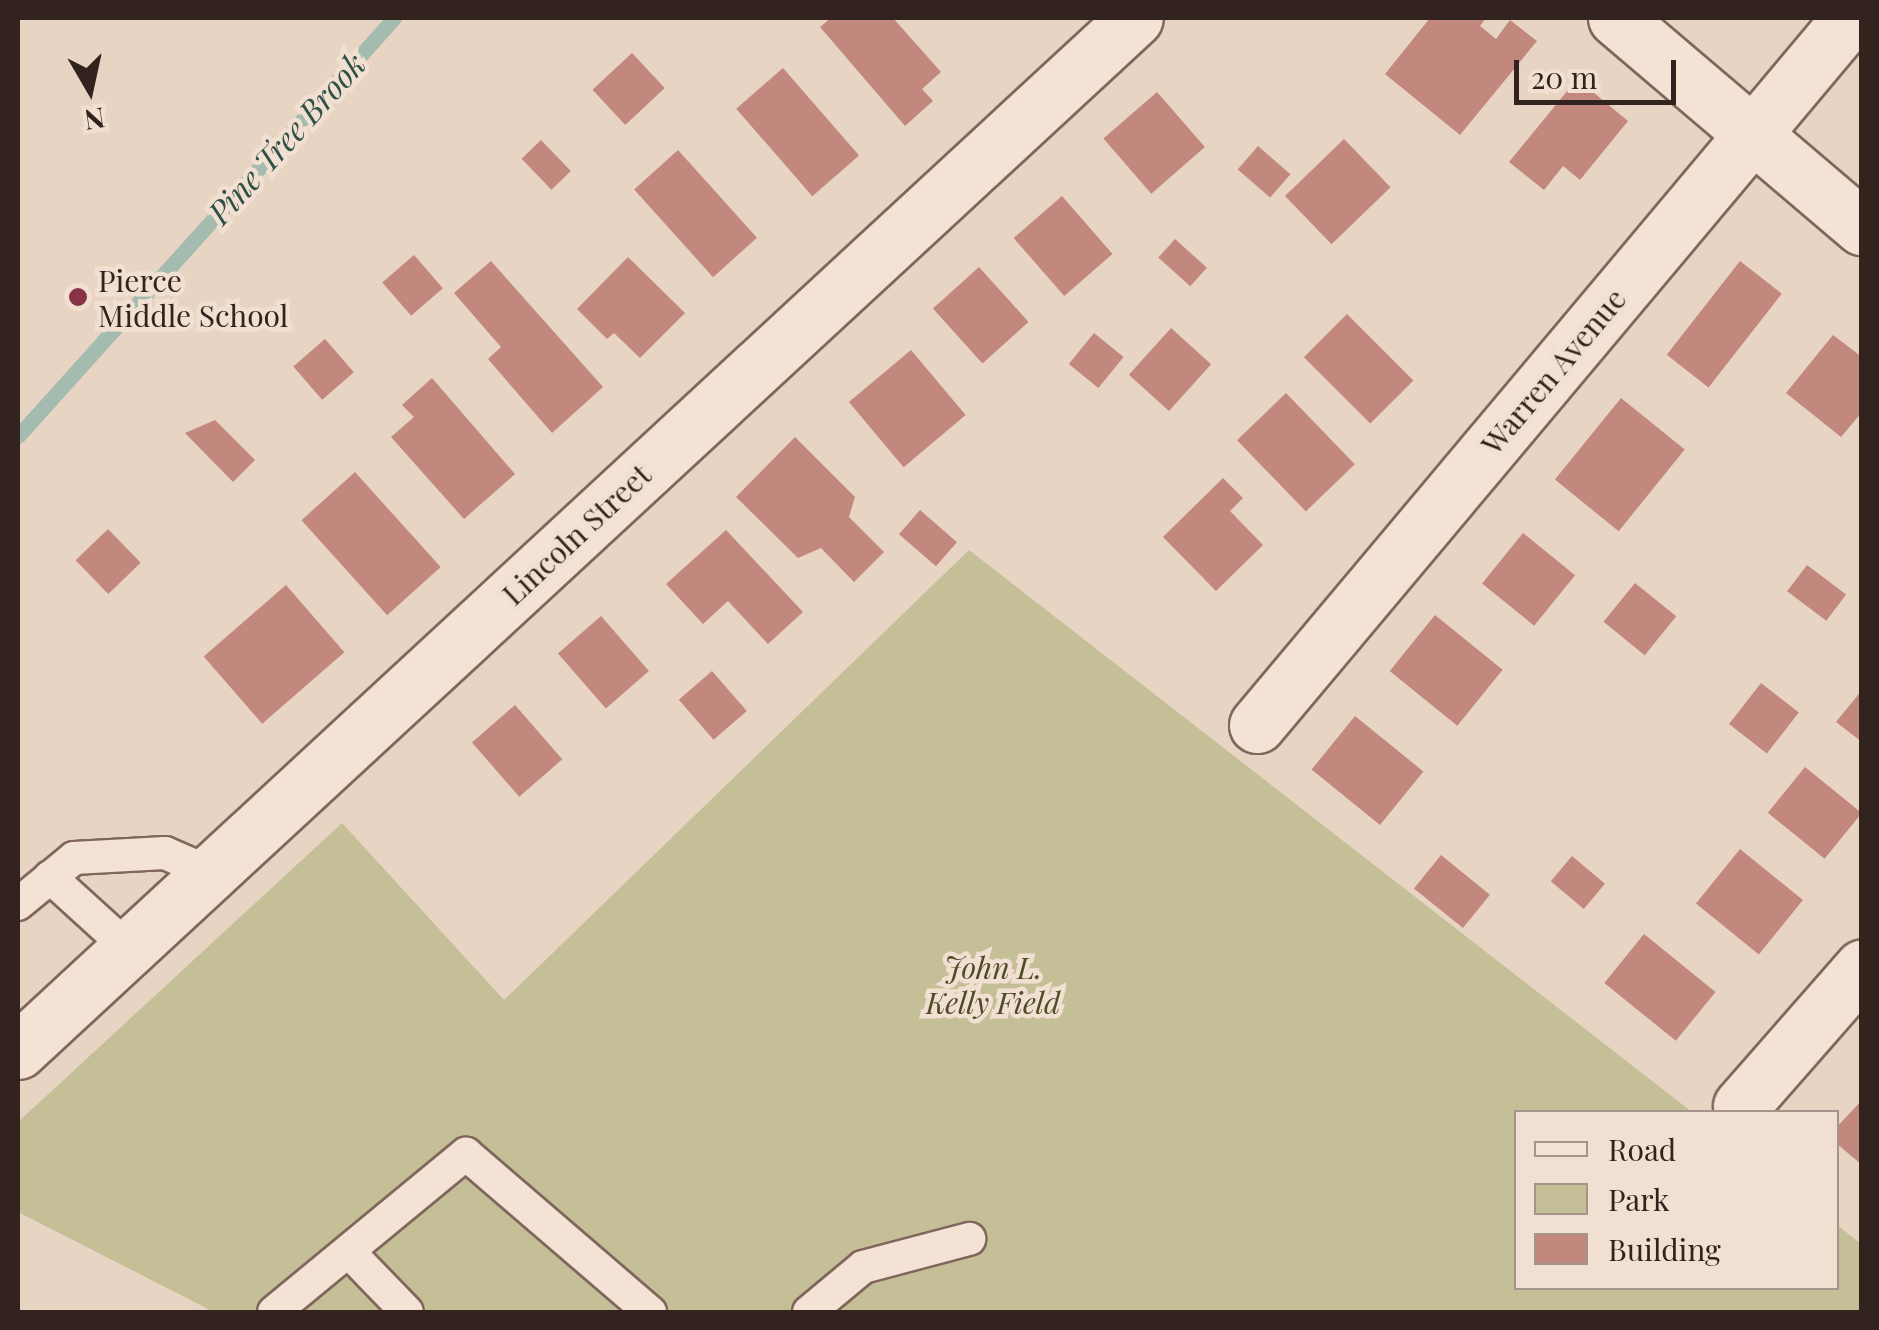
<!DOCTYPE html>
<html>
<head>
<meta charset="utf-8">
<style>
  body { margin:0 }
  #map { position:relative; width:1879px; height:1330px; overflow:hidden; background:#e8d4c3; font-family:"Playfair Display",serif }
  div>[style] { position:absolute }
  .green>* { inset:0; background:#c5bf98 }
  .stream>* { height:15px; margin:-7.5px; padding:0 7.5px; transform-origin:7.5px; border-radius:7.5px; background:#a4bcaf }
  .building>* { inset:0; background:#c2887d; transform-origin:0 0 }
  .roads { filter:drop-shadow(2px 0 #80665c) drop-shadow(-2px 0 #80665c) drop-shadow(0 2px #80665c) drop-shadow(0 -2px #80665c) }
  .lane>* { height:32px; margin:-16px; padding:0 16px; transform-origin:16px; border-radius:16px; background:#f4e3d5 }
  .street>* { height:55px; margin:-27.5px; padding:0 27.5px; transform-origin:27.5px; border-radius:27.5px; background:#f4e3d5 }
  .secondary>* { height:55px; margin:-27.5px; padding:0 27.5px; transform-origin:27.5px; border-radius:27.5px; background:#f4e3d5 }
  .dots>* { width:28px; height:28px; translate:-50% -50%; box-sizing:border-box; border:5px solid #f1e0d1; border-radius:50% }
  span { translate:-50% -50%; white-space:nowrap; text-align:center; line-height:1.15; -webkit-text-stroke:9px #f1e0d1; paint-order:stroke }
  .poi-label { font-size:30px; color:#32231e }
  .left { translate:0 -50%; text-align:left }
  .street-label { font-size:30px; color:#32231e }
  .park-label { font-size:30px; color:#4c4c27; font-style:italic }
  .water-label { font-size:32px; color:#2f5046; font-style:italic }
  .frame { position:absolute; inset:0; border:20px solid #32231e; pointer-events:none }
  .legend { position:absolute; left:1514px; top:1110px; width:325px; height:180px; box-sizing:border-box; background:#f1e0d1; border:2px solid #a59489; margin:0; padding:12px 18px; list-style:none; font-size:30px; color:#32231e }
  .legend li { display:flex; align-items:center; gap:20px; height:50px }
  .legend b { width:50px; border:2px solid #a59489 }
  .north { position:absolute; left:40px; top:40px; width:100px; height:100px; -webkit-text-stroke:8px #f1e0d1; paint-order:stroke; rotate:171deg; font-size:28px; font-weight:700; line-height:40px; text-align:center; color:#32231e }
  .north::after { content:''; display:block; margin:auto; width:35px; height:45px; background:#32231e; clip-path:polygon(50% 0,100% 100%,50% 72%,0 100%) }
  .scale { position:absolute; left:1514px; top:60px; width:162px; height:45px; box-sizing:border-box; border:5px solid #32231e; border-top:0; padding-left:12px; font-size:30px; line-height:35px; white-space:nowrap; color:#32231e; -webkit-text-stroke:8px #f1e0d1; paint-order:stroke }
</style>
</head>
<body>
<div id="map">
  <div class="green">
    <div style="clip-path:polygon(969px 550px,1692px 1112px,1516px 1112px,1516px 1288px,1836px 1288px,1837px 1225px,1861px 1244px,1861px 1312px,214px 1312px,18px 1212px,18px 1122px,342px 823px,504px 1000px)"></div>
  </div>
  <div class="stream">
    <div style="left:18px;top:436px;width:562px;rotate:-48.03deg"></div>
  </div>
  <div class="building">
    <div style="clip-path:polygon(831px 18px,893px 18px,941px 72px,922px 89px,933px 101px,905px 126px,820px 27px)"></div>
    <div style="clip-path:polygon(1430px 18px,1486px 18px,1480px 26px,1496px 39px,1510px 20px,1537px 41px,1460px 135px,1385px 74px)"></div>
    <div style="left:632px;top:53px;width:48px;height:54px;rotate:47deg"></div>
    <div style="left:783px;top:68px;width:116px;height:62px;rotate:49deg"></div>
    <div style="clip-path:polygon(1577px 79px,1628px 121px,1580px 180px,1563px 166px,1544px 190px,1509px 162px)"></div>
    <div style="left:1157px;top:92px;width:73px;height:71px;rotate:49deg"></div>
    <div style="left:1344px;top:139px;width:67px;height:82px;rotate:46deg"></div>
    <div style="left:541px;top:140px;width:43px;height:27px;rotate:46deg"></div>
    <div style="left:1258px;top:146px;width:43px;height:31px;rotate:41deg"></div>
    <div style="left:678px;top:150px;width:118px;height:59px;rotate:48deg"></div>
    <div style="left:1062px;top:196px;width:77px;height:64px;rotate:49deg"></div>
    <div style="left:1175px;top:239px;width:43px;height:25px;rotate:42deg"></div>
    <div style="left:414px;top:255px;width:44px;height:42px;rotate:49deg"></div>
    <div style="clip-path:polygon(628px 257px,685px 313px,640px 358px,614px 333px,607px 339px,577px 309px)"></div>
    <div style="clip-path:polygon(491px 261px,603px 387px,552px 433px,488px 359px,501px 347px,454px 293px)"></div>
    <div style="left:1740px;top:261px;width:53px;height:119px;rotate:38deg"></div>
    <div style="left:979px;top:267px;width:74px;height:62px;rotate:48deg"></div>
    <div style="left:1347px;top:314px;width:94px;height:61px;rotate:45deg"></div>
    <div style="left:1171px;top:328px;width:54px;height:63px;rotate:42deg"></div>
    <div style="left:1094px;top:333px;width:38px;height:40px;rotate:39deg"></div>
    <div style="clip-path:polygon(1833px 335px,1862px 357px,1862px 412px,1841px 437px,1786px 393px)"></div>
    <div style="left:325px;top:339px;width:44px;height:42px;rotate:49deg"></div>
    <div style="left:911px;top:350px;width:85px;height:81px;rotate:50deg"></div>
    <div style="clip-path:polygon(432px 378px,515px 474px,464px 519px,391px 437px,414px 417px,402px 405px)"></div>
    <div style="left:1286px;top:393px;width:99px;height:68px;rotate:46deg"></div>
    <div style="left:1621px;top:398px;width:82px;height:105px;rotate:39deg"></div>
    <div style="clip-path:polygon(215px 420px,255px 460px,233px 482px,185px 433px)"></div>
    <div style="clip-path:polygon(795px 437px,855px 497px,849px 517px,884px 552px,854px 582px,821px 548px,798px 558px,736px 497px)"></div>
    <div style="left:355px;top:472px;width:128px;height:72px;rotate:48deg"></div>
    <div style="clip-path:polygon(1223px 478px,1243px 498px,1230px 511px,1263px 545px,1216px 591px,1163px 537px)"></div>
    <div style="left:920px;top:510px;width:49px;height:32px;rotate:41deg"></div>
    <div style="left:108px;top:529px;width:47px;height:45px;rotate:46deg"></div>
    <div style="clip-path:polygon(726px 530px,803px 612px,768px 644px,728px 601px,703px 624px,666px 584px)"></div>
    <div style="left:1523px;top:533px;width:67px;height:65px;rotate:39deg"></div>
    <div style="left:1807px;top:565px;width:49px;height:33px;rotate:37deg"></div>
    <div style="left:1635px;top:583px;width:53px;height:50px;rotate:39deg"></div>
    <div style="left:286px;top:585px;width:89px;height:109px;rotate:49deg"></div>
    <div style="left:1435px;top:615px;width:87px;height:72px;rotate:39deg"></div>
    <div style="left:601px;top:616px;width:73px;height:57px;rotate:49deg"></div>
    <div style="left:712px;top:671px;width:53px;height:44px;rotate:49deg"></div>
    <div style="left:1761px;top:683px;width:48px;height:52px;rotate:38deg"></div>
    <div style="clip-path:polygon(1862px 690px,1862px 742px,1836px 722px)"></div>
    <div style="left:515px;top:705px;width:72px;height:57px;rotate:49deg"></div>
    <div style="left:1355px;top:716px;width:88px;height:69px;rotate:39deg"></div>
    <div style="left:1805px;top:767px;width:73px;height:59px;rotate:39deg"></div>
    <div style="left:1740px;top:849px;width:81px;height:70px;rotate:39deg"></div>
    <div style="left:1441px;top:855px;width:63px;height:43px;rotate:39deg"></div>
    <div style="left:1572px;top:856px;width:43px;height:33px;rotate:40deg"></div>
    <div style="left:1644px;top:934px;width:92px;height:63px;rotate:39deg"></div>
    <div style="clip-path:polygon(1862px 1100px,1862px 1165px,1836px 1143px,1836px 1128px)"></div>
  </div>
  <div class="roads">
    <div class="lane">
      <div style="left:50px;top:877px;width:105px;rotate:42.3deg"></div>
      <div style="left:18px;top:904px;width:72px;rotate:-39.4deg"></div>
      <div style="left:74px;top:858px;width:91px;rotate:-3.1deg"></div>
      <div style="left:165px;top:853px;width:50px;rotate:23.5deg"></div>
      <div style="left:349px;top:1252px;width:83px;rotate:46deg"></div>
      <div style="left:274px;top:1312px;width:249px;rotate:-39.5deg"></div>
      <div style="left:466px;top:1154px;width:243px;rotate:40.7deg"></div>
      <div style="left:809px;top:1312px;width:70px;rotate:-39.8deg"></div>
      <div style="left:863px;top:1267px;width:110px;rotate:-14.8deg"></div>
    </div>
    <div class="street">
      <div style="left:1257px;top:725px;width:923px;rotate:-50.01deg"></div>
      <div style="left:18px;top:1051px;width:1521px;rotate:-42.76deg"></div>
      <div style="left:1741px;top:1106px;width:184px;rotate:-48.8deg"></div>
    </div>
    <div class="secondary">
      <div style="left:1616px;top:18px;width:323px;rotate:40.4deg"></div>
    </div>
  </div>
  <div class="dots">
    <div style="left:78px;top:297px;background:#883248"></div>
  </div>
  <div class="poi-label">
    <span class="left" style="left:98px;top:297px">Pierce<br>Middle School</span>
  </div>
  <div class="street-label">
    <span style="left:1553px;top:371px;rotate:-50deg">Warren Avenue</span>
    <span style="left:576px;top:534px;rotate:-43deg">Lincoln Street</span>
  </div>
  <div class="park-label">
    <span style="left:993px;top:984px">John L.<br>Kelly Field</span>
  </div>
  <div class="water-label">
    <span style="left:286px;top:138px;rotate:-48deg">Pine Tree Brook</span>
  </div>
  <div class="frame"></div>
  <ul class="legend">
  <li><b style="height:12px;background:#f4e3d5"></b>Road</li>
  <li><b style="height:28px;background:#c5bf98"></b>Park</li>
  <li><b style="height:28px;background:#c2887d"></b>Building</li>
  </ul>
  <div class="north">N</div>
  <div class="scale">20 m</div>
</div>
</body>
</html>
